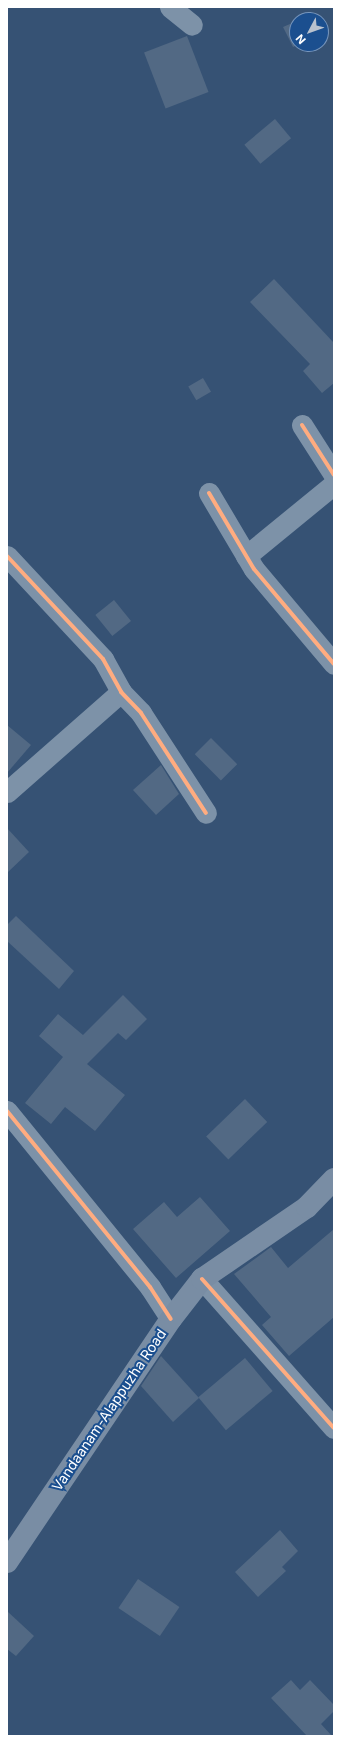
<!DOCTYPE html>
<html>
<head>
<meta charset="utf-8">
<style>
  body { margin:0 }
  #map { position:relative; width:341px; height:1743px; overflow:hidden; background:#365274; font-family:Inter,sans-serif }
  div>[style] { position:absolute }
  .building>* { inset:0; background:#526984; transform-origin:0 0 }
  .minor>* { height:21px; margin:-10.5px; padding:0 10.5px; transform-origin:10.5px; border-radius:10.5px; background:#7d92a8 }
  .secondary>* { height:22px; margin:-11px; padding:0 11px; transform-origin:11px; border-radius:11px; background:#798da4 }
  .cycleway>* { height:4px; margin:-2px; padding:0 2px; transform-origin:2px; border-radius:2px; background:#ffac80 }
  span { translate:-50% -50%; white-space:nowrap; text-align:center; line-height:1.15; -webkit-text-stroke:4px #1b4f8f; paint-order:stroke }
  .street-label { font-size:14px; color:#fff }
  .frame { position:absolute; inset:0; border:8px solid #fff; pointer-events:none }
  .north { position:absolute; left:289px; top:12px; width:40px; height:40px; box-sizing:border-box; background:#1b4f8f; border:1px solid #7695bc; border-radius:50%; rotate:229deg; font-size:11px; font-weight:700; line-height:16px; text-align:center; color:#fff }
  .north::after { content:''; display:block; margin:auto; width:14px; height:18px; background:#b9c2ce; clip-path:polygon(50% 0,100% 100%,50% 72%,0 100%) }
</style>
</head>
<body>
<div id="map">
  <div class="building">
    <div style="clip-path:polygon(297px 21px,297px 44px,300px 44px,293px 47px,283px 27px)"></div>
    <div style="left:187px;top:36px;width:60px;height:46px;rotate:69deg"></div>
    <div style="left:275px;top:119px;width:25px;height:40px;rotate:50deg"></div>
    <div style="clip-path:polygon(274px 279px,334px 343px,334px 383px,322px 393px,303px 371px,310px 364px,250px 302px)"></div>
    <div style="left:203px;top:378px;width:16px;height:17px;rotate:60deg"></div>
    <div style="left:114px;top:600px;width:27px;height:24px;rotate:51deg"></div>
    <div style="clip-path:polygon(7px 725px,31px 745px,7px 773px)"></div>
    <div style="left:211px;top:738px;width:37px;height:23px;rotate:45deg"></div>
    <div style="clip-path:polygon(161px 765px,179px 794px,156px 815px,133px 790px)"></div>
    <div style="clip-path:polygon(7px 828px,29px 852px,7px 873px)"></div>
    <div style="clip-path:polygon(16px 916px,74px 971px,59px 989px,7px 941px,7px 925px)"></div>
    <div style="clip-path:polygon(123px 995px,147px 1019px,126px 1040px,118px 1033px,87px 1064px,125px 1095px,95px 1131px,65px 1107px,51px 1124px,25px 1103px,63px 1057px,39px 1036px,58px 1014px,83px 1035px)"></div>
    <div style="left:245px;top:1099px;width:32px;height:54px;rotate:46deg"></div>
    <div style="clip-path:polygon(200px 1197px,230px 1231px,176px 1278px,133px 1229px,164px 1202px,177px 1217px)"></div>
    <div style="clip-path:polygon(334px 1229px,334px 1317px,289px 1356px,262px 1325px,271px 1317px,234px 1274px,271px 1247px,288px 1268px)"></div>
    <div style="clip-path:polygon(161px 1356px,199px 1398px,173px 1422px,141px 1386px)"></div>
    <div style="left:245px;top:1358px;width:43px;height:61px;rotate:50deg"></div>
    <div style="clip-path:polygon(280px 1530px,298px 1551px,282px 1567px,286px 1571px,258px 1597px,235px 1572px)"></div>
    <div style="left:138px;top:1579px;width:50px;height:35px;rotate:34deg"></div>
    <div style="clip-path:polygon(7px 1611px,34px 1636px,16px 1656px,7px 1649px)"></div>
    <div style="clip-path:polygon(291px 1680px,300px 1690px,310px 1680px,334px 1705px,334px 1711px,321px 1724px,332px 1736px,307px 1736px,271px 1698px)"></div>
  </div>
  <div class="minor">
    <div style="left:170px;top:7px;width:28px;rotate:39deg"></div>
    <div style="left:302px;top:425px;width:59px;rotate:57.4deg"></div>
    <div style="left:209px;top:493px;width:88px;rotate:59.4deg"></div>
    <div style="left:254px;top:569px;width:124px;rotate:49.9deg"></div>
    <div style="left:7px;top:556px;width:141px;rotate:47deg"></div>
    <div style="left:103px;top:659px;width:38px;rotate:61deg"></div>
    <div style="left:121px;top:692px;width:29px;rotate:46deg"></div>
    <div style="left:141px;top:713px;width:119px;rotate:57deg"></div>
    <div style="left:246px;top:556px;width:114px;rotate:-39.3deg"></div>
    <div style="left:7px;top:792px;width:152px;rotate:-41.3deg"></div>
    <div style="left:7px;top:1111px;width:227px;rotate:50.9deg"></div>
    <div style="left:150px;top:1287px;width:38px;rotate:57deg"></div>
    <div style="left:202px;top:1279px;width:199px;rotate:48.5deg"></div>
  </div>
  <div class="secondary">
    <div style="left:7px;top:1562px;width:293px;rotate:-56deg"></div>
    <div style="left:171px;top:1319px;width:51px;rotate:-52.2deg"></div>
    <div style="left:202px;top:1279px;width:127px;rotate:-34.4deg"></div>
    <div style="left:307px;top:1207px;width:39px;rotate:-46deg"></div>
  </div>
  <div class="cycleway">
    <div style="left:302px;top:425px;width:59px;rotate:57.4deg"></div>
    <div style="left:209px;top:493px;width:88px;rotate:59.4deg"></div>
    <div style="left:254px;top:569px;width:124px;rotate:49.9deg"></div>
    <div style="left:7px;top:556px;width:141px;rotate:47deg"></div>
    <div style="left:103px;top:659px;width:38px;rotate:61deg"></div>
    <div style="left:121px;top:692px;width:29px;rotate:46deg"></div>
    <div style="left:141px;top:713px;width:119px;rotate:57deg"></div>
    <div style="left:7px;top:1111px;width:227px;rotate:50.9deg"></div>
    <div style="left:150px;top:1287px;width:38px;rotate:57deg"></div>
    <div style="left:202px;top:1279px;width:199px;rotate:48.5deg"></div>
  </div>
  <div class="street-label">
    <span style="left:109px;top:1410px;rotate:-56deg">Vandaanam-Alappuzha Road</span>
  </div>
  <div class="frame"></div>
  <div class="north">N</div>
</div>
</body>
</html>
